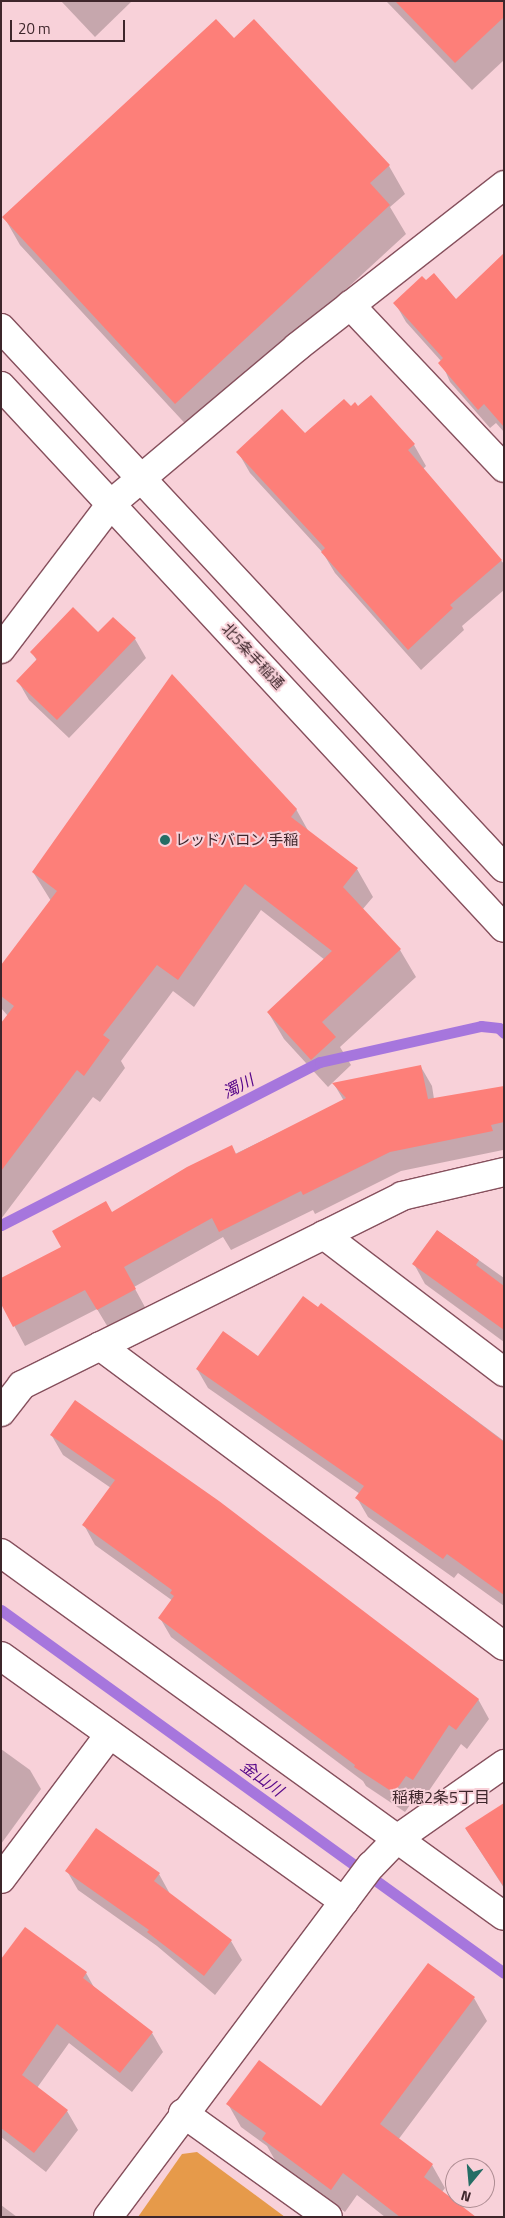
<!DOCTYPE html>
<html>
<head>
<meta charset="utf-8">
<style>
  body { margin:0 }
  #map { position:relative; width:505px; height:2218px; overflow:hidden; background:#f8d1d9; font-family:"Titillium Web","Noto Sans JP",sans-serif }
  div>[style] { position:absolute }
  .green>* { inset:0; background:#e69a4a }
  .shadow>* { inset:0; background:#0003 }
  .stream>* { height:11px; margin:-5.5px; padding:0 5.5px; transform-origin:5.5px; border-radius:5.5px; background:#a676dd }
  .building>* { inset:0; background:#fd7f79 }
  .roads { filter:drop-shadow(1px 0 #86505d) drop-shadow(-1px 0 #86505d) drop-shadow(0 1px #86505d) drop-shadow(0 -1px #86505d) }
  .minor>* { height:28px; margin:-14px; padding:0 14px; transform-origin:14px; border-radius:14px; background:#fff }
  .trunk>* { height:28px; margin:-14px; padding:0 14px; transform-origin:14px; border-radius:14px; background:#fff }
  .dots>* { width:14px; height:14px; translate:-50% -50%; box-sizing:border-box; border:2px solid #f8d1d9; border-radius:50% }
  span { translate:-50% -50%; white-space:nowrap; text-align:center; line-height:1.15; -webkit-text-stroke:4px #f8d1d9; paint-order:stroke }
  .street-label { font-size:15px; color:#3e262b }
  .poi-label { font-size:15px; color:#3e262b }
  .left { translate:0 -50%; text-align:left }
  .water-label { font-size:16px; color:#550589; font-style:italic }
  .neighbourhood-label { font-size:16px; color:#3e262b }
  .frame { position:absolute; inset:0; border:2px solid #3e262b; pointer-events:none }
  .north { position:absolute; left:445px; top:2158px; width:50px; height:50px; box-sizing:border-box; background:#f8d1d9; border:1px solid #ae8d93; border-radius:50%; rotate:197deg; font-size:14px; font-weight:700; line-height:20px; text-align:center; color:#3e262b }
  .north::after { content:''; display:block; margin:auto; width:18px; height:22px; background:#256d65; clip-path:polygon(50% 0,100% 100%,50% 72%,0 100%) }
  .scale { position:absolute; left:10px; top:20px; width:115px; height:22px; box-sizing:border-box; border:2px solid #3e262b; border-top:0; padding-left:6px; font-size:15px; line-height:18px; white-space:nowrap; color:#3e262b; -webkit-text-stroke:4px #f8d1d9; paint-order:stroke }
</style>
</head>
<body>
<div id="map">
  <div class="green">
    <div style="clip-path:polygon(197px 2152px,285px 2217px,138px 2217px,182px 2154px)"></div>
  </div>
  <div class="shadow">
    <div style="clip-path:polygon(61px 1px,132px 1px,95px 37px)"></div>
    <div style="clip-path:polygon(386px 1px,504px 1px,504px 60px,472px 90px)"></div>
    <div style="clip-path:polygon(233px 40px,389px 166px,405px 194px,390px 207px,406px 234px,192px 431px,20px 245px,4px 217px)"></div>
    <div style="clip-path:polygon(504px 254px,504px 432px,496px 423px,490px 428px,450px 382px,441px 361px,406px 322px,395px 303px,456px 300px)"></div>
    <div style="clip-path:polygon(371px 396px,414px 445px,426px 466px,423px 469px,504px 564px,504px 590px,462px 626px,464px 630px,421px 670px,335px 573px,323px 553px,250px 473px,238px 452px,305px 435px,351px 408px,358px 407px)"></div>
    <div style="clip-path:polygon(113px 618px,135px 639px,146px 658px,69px 738px,29px 700px,18px 681px,37px 661px,32px 652px,98px 633px)"></div>
    <div style="clip-path:polygon(296px 809px,310px 834px,357px 869px,373px 897px,362px 910px,400px 950px,416px 977px,340px 1047px,351px 1065px,328px 1087px,284px 1039px,268px 1012px,325px 960px,261px 910px,194px 1007px,173px 991px,121px 1061px,125px 1068px,100px 1102px,93px 1097px,1px 1219px,1px 1025px,8px 1016px,1px 1008px,1px 967px,51px 901px,33px 872px)"></div>
    <div style="clip-path:polygon(421px 1067px,432px 1086px,434px 1099px,504px 1087px,503px 1150px,401px 1171px,315px 1214px,313px 1210px,231px 1250px,223px 1237px,134px 1287px,146px 1309px,109px 1329px,97px 1309px,25px 1346px,1px 1301px,63px 1248px,112px 1214px,344px 1101px,334px 1084px)"></div>
    <div style="clip-path:polygon(438px 1231px,504px 1278px,504px 1342px,425px 1284px,414px 1264px)"></div>
    <div style="clip-path:polygon(321px 1305px,504px 1441px,504px 1606px,458px 1573px,454px 1578px,368px 1517px,357px 1498px,360px 1494px,208px 1388px,197px 1369px,258px 1358px)"></div>
    <div style="clip-path:polygon(52px 1436px,478px 1699px,489px 1719px,467px 1749px,461px 1744px,424px 1798px,418px 1794px,405px 1812px,366px 1786px,363px 1781px,171px 1637px,160px 1618px,173px 1601px,95px 1545px,84px 1525px,111px 1488px,63px 1455px)"></div>
    <div style="clip-path:polygon(1px 1749px,30px 1770px,41px 1789px,1px 1844px)"></div>
    <div style="clip-path:polygon(504px 1804px,504px 1888px,466px 1829px)"></div>
    <div style="clip-path:polygon(67px 1871px,159px 1874px,170px 1894px,231px 1941px,242px 1960px,215px 1995px,157px 1946px,78px 1890px)"></div>
    <div style="clip-path:polygon(1px 1960px,86px 1973px,95px 1989px,152px 2033px,163px 2052px,132px 2092px,69px 2043px,37px 2088px,67px 2111px,78px 2130px,46px 2172px,1px 2137px)"></div>
    <div style="clip-path:polygon(474px 1998px,487px 2021px,398px 2140px,432px 2165px,445px 2188px,442px 2192px,474px 2217px,385px 2217px,357px 2195px,345px 2212px,276px 2162px,267px 2146px,241px 2127px,228px 2104px,322px 2108px)"></div>
    <div style="clip-path:polygon(1px 2205px,17px 2217px,1px 2217px)"></div>
  </div>
  <div class="stream">
    <div style="left:1px;top:1225px;width:358px;rotate:-27.1deg"></div>
    <div style="left:320px;top:1062px;width:165px;rotate:-12.6deg"></div>
    <div style="left:481px;top:1026px;width:18px;rotate:6deg"></div>
    <div style="left:499px;top:1028px;width:7px;rotate:45deg"></div>
    <div style="left:1px;top:1610px;width:620px;rotate:35.82deg"></div>
  </div>
  <div class="building">
    <div style="clip-path:polygon(395px 1px,504px 1px,504px 17px,455px 63px)"></div>
    <div style="clip-path:polygon(216px 19px,234px 38px,254px 19px,390px 165px,370px 183px,390px 205px,175px 404px,2px 217px)"></div>
    <div style="clip-path:polygon(504px 253px,504px 427px,484px 404px,478px 410px,438px 363px,443px 358px,393px 303px,422px 276px,426px 280px,434px 273px,456px 299px)"></div>
    <div style="clip-path:polygon(371px 395px,415px 444px,408px 450px,502px 560px,450px 605px,453px 608px,408px 650px,321px 552px,325px 548px,236px 452px,282px 409px,305px 433px,344px 399px,351px 406px,355px 402px,358px 406px)"></div>
    <div style="clip-path:polygon(73px 607px,98px 632px,113px 617px,136px 638px,57px 720px,16px 681px,37px 659px,30px 652px)"></div>
    <div style="clip-path:polygon(172px 674px,297px 809px,291px 817px,358px 868px,343px 887px,401px 949px,322px 1022px,336px 1037px,311px 1060px,267px 1012px,332px 951px,245px 884px,178px 980px,157px 965px,103px 1035px,110px 1040px,84px 1076px,77px 1070px,1px 1171px,1px 1023px,14px 1006px,1px 996px,1px 965px,57px 891px,32px 872px)"></div>
    <div style="clip-path:polygon(421px 1065px,428px 1099px,504px 1086px,504px 1122px,491px 1125px,493px 1131px,390px 1152px,303px 1195px,301px 1191px,219px 1232px,212px 1218px,124px 1267px,136px 1289px,97px 1310px,85px 1290px,13px 1327px,1px 1304px,1px 1278px,61px 1247px,52px 1231px,106px 1201px,112px 1212px,187px 1167px,232px 1145px,236px 1154px,346px 1098px,332px 1083px)"></div>
    <div style="clip-path:polygon(437px 1230px,479px 1260px,476px 1265px,504px 1286px,504px 1330px,412px 1264px)"></div>
    <div style="clip-path:polygon(303px 1296px,318px 1307px,321px 1303px,504px 1442px,504px 1595px,447px 1554px,443px 1559px,355px 1498px,364px 1486px,196px 1369px,223px 1331px,258px 1356px)"></div>
    <div style="clip-path:polygon(75px 1400px,219px 1501px,479px 1699px,456px 1730px,449px 1725px,413px 1780px,406px 1776px,394px 1793px,354px 1767px,355px 1765px,158px 1618px,174px 1596px,170px 1593px,172px 1590px,82px 1525px,115px 1480px,50px 1435px)"></div>
    <div style="clip-path:polygon(504px 1803px,504px 1887px,465px 1828px)"></div>
    <div style="clip-path:polygon(96px 1828px,160px 1873px,154px 1881px,232px 1940px,204px 1976px,147px 1932px,149px 1930px,65px 1871px)"></div>
    <div style="clip-path:polygon(25px 1927px,87px 1972px,83px 1978px,153px 2032px,120px 2073px,57px 2024px,22px 2075px,68px 2110px,34px 2153px,1px 2128px,1px 1959px)"></div>
    <div style="clip-path:polygon(428px 1963px,475px 1997px,380px 2124px,433px 2164px,424px 2177px,476px 2217px,400px 2217px,343px 2173px,331px 2190px,262px 2139px,266px 2133px,226px 2104px,259px 2060px,321px 2106px)"></div>
  </div>
  <div class="roads">
    <div class="minor">
      <div style="left:350px;top:305px;width:224px;rotate:46.6deg"></div>
      <div style="left:1px;top:649px;width:183px;rotate:-52.8deg"></div>
      <div style="left:112px;top:503px;width:242px;rotate:-40.1deg"></div>
      <div style="left:297px;top:347px;width:263px;rotate:-38deg"></div>
      <div style="left:324px;top:1235px;width:226px;rotate:37.3deg"></div>
      <div style="left:100px;top:1346px;width:503px;rotate:36.6deg"></div>
      <div style="left:1px;top:1412px;width:34px;rotate:-52deg"></div>
      <div style="left:22px;top:1385px;width:424px;rotate:-26.4deg"></div>
      <div style="left:402px;top:1196px;width:105px;rotate:-13.2deg"></div>
      <div style="left:1px;top:1553px;width:620px;rotate:35.82deg"></div>
      <div style="left:1px;top:1656px;width:422px;rotate:35.6deg"></div>
      <div style="left:1px;top:1879px;width:181px;rotate:-53.1deg"></div>
      <div style="left:183px;top:2113px;width:178px;rotate:35.6deg"></div>
      <div style="left:108px;top:2217px;width:439px;rotate:-53.2deg"></div>
      <div style="left:371px;top:1866px;width:37px;rotate:-46deg"></div>
      <div style="left:397px;top:1839px;width:131px;rotate:-35deg"></div>
    </div>
    <div class="trunk">
      <div style="left:1px;top:328px;width:738px;rotate:47.03deg"></div>
      <div style="left:1px;top:386px;width:739px;rotate:47.14deg"></div>
    </div>
  </div>
  <div class="dots">
    <div style="left:165px;top:840px;background:#256d65"></div>
  </div>
  <div class="street-label">
    <span style="left:253px;top:656px;rotate:47deg">北5条手稲通</span>
  </div>
  <div class="poi-label">
    <span class="left" style="left:175px;top:840px">レッドバロン 手稲</span>
  </div>
  <div class="water-label">
    <span style="left:238px;top:1086px;rotate:-27deg">濁川</span>
    <span style="left:262px;top:1778px;rotate:36deg">金山川</span>
  </div>
  <div class="neighbourhood-label">
    <span style="left:441px;top:1797px">稲穂2条5丁目</span>
  </div>
  <div class="frame"></div>
  <div class="north">N</div>
  <div class="scale">20 m</div>
</div>
</body>
</html>
